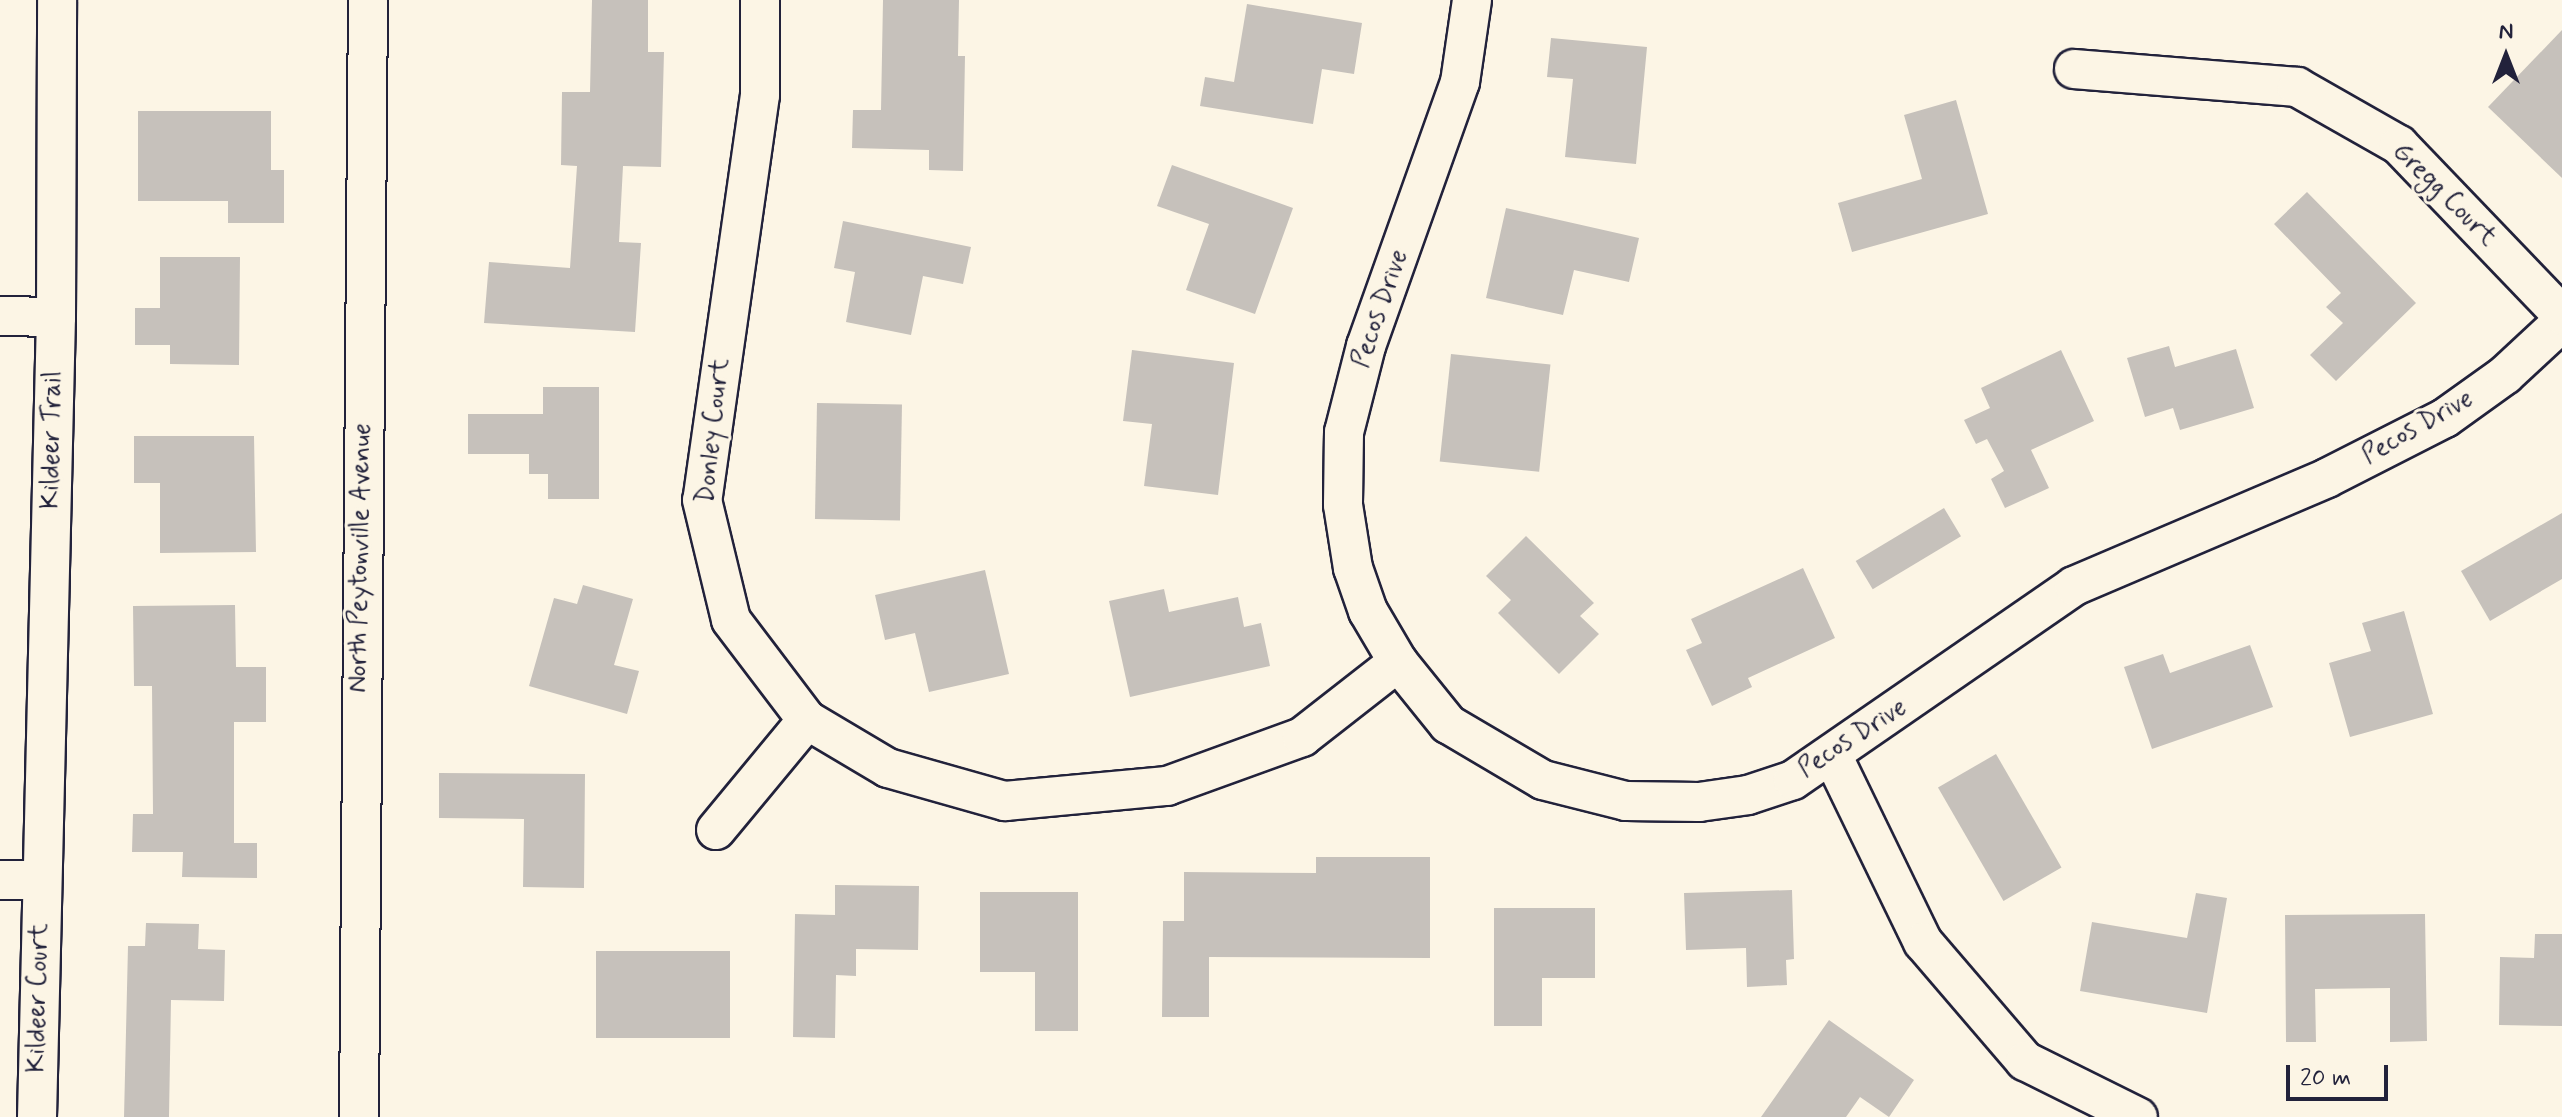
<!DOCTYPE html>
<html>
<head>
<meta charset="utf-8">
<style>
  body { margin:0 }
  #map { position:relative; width:2562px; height:1117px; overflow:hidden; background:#fcf5e5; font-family:Mynerve,sans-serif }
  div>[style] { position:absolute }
  .building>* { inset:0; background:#c6c1bb; transform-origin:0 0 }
  .roads { filter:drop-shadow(2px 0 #22223b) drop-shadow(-2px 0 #22223b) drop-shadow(0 2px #22223b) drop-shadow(0 -2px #22223b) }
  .minor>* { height:38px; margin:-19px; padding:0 19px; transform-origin:19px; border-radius:19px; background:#fcf5e5 }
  span { translate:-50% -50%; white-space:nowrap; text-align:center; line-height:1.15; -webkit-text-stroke:6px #fcf5e5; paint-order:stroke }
  .street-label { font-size:26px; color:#22223b }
  .north { position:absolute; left:2466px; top:16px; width:80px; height:80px; -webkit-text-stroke:6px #fcf5e5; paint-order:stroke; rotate:0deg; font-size:22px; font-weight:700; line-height:32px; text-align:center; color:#22223b }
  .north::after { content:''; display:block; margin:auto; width:28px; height:36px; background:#22223b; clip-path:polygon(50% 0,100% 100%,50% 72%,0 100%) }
  .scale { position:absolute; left:2286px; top:1065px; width:102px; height:36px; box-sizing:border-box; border:4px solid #22223b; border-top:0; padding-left:10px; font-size:24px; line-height:28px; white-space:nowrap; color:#22223b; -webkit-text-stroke:6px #fcf5e5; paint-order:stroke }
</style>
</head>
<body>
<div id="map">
  <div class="building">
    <div style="clip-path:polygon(592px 0,648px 0,648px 52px,664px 52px,661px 167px,623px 166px,619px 242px,641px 243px,635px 332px,484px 323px,489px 262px,570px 268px,577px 166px,561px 165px,562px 92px,590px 92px)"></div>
    <div style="clip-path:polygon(883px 0,959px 0,958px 56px,965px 56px,963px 171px,929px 170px,929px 150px,852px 148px,853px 110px,881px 110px)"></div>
    <div style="clip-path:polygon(1247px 4px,1362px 23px,1354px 74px,1322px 69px,1313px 124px,1200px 106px,1205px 77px,1234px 82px)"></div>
    <div style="clip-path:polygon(2562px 30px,2562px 178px,2488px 107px)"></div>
    <div style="clip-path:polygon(1551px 38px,1647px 47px,1636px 164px,1565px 157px,1573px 79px,1547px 77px)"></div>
    <div style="clip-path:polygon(1956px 100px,1988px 214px,1852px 252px,1838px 203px,1922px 179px,1904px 115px)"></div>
    <div style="clip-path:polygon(138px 111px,271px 111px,271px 170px,284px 170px,284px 223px,228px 223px,228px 201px,138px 201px)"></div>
    <div style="clip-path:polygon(1172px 165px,1293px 208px,1255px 314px,1186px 290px,1209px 224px,1157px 206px)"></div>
    <div style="clip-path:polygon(2307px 192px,2416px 303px,2336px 381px,2310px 355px,2343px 323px,2326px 307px,2341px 293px,2274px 224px)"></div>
    <div style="clip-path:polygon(1506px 208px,1639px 238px,1629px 282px,1574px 270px,1563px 315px,1486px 298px)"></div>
    <div style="clip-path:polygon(843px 221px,971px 247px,963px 284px,923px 276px,911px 335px,846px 322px,855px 272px,834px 268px)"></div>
    <div style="clip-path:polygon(160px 257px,240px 257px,239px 365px,170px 364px,170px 345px,135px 345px,135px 308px,160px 308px)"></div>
    <div style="clip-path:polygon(2169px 346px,2175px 367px,2236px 349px,2254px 408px,2180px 430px,2173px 408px,2145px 417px,2127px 358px)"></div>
    <div style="clip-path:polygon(1132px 350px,1234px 363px,1218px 495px,1144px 486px,1152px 424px,1123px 421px)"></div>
    <div style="clip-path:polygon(2061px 350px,2094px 421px,2031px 450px,2049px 488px,2005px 508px,1991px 479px,2004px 471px,1987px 439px,1976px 444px,1964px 420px,1990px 408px,1981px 388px)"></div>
    <div style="left:1451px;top:354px;width:100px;height:108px;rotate:6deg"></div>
    <div style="clip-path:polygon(543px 387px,599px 387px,599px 499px,548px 499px,548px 474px,529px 474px,529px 454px,468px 454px,468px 414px,543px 414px)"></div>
    <div style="left:817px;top:403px;width:85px;height:116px;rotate:1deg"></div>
    <div style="clip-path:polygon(134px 436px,254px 436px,256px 552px,160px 553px,160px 483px,134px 483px)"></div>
    <div style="left:1944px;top:508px;width:33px;height:103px;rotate:59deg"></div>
    <div style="clip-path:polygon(2562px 513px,2562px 579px,2490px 621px,2461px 571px)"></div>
    <div style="clip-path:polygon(1526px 536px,1594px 603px,1580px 616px,1599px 634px,1559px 674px,1498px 613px,1511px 600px,1486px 576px)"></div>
    <div style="clip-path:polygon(1803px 568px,1835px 638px,1748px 678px,1752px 687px,1712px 706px,1686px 650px,1702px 643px,1691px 619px)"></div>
    <div style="clip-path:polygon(985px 570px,1009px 674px,929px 692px,915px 633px,885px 640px,875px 595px)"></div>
    <div style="clip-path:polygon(583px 585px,633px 599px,614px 665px,639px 671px,627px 714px,529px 686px,554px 598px,577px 604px)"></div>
    <div style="clip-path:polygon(1164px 589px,1169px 612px,1238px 597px,1244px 627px,1261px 623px,1270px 666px,1130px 697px,1109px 601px)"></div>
    <div style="clip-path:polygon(235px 605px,236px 667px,266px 667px,266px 722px,234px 722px,234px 843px,257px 843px,257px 878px,182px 877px,183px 852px,132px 852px,133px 814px,153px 814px,152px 686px,134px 686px,133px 606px)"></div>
    <div style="clip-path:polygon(2404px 611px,2433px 714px,2350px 737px,2329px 663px,2371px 651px,2362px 623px)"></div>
    <div style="clip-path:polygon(2250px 645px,2273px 707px,2152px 749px,2124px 667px,2163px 654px,2170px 673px)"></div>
    <div style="left:1996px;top:754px;width:131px;height:67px;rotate:60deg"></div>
    <div style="clip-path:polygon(439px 773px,585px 774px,584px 888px,523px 887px,524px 819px,439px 818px)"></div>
    <div style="clip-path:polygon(1316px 857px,1430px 857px,1430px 958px,1209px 957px,1209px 1017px,1162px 1017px,1163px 921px,1184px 921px,1184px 872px,1316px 873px)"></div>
    <div style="clip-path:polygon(835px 885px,919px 886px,918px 950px,856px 949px,856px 976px,836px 975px,835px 1038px,793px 1037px,795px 914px,835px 915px)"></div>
    <div style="clip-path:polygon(1792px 890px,1794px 959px,1786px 960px,1787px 985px,1747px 987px,1746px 948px,1686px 950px,1684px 893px)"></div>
    <div style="clip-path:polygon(980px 892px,1078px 892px,1078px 1031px,1035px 1031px,1035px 972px,980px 972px)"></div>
    <div style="clip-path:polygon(2196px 893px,2227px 898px,2207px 1013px,2080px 991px,2092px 922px,2187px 938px)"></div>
    <div style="clip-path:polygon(1494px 908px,1595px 908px,1595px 978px,1542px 978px,1542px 1026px,1494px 1026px)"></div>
    <div style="clip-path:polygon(2425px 914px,2427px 1041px,2390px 1042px,2390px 988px,2315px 989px,2316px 1042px,2286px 1042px,2285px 915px)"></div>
    <div style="clip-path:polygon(146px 923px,199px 924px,198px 949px,225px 950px,224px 1001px,171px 1000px,169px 1117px,124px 1117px,128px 946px,145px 946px)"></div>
    <div style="clip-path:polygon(2535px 934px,2562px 934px,2562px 1026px,2499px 1025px,2500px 957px,2534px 958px)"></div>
    <div style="left:596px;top:951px;width:134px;height:87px"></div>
    <div style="clip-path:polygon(1829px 1020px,1914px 1080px,1889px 1117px,1860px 1097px,1846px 1117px,1761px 1117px)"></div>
  </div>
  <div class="roads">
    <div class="minor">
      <div style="left:760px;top:0;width:95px;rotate:90deg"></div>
      <div style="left:760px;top:95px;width:409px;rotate:98.1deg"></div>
      <div style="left:702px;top:500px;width:123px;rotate:76.4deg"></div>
      <div style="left:731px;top:620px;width:126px;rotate:52.8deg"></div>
      <div style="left:807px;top:720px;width:94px;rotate:30.7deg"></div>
      <div style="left:888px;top:768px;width:122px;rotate:15.8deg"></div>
      <div style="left:1005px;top:801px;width:163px;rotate:-5.3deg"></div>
      <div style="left:1167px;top:786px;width:144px;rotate:-19.9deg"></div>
      <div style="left:1302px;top:737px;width:122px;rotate:-38deg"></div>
      <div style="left:1472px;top:0;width:83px;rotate:98.3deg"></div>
      <div style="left:1460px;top:82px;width:280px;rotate:109.6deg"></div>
      <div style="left:1366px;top:346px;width:89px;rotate:104.3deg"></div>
      <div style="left:1344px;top:432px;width:73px;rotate:90.8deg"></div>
      <div style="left:1343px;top:505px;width:64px;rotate:81deg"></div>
      <div style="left:1353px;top:568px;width:46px;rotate:70.8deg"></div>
      <div style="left:1368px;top:611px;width:59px;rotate:59.5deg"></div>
      <div style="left:1398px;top:662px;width:80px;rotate:51.1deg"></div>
      <div style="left:1448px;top:724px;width:110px;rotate:30.5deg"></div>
      <div style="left:1543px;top:780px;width:86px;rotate:14.2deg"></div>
      <div style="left:1626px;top:801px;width:73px;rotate:0.8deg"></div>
      <div style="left:1699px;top:802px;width:49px;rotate:-8.1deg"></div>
      <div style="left:1748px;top:795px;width:47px;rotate:-18.4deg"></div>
      <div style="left:1793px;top:780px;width:341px;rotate:-34.6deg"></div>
      <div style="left:2074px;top:586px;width:275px;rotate:-23.1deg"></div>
      <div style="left:2327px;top:478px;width:132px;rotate:-27deg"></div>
      <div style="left:2445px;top:418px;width:74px;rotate:-35.6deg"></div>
      <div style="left:2505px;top:375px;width:78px;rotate:-42.9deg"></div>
      <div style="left:2074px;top:69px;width:224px;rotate:4.6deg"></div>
      <div style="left:2297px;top:87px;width:117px;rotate:29.6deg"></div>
      <div style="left:2399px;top:145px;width:236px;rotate:46.2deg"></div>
      <div style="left:0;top:316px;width:56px;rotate:1deg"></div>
      <div style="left:1833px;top:757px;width:206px;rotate:64.1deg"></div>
      <div style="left:1923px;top:942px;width:157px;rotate:49.4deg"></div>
      <div style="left:2025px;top:1061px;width:126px;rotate:26.4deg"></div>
      <div style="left:716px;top:830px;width:143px;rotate:-50.4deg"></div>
      <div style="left:0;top:880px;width:41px"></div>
      <div style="left:37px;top:1117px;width:800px;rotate:-88.64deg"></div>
      <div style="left:56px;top:317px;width:317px;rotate:-89.8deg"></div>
      <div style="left:359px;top:1117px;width:1117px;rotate:-89.54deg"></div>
    </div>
  </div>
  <div class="street-label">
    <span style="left:2444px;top:195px;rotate:45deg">Gregg Court</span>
    <span style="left:1381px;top:309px;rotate:-71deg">Pecos Drive</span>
    <span style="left:2418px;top:428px;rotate:-30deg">Pecos Drive</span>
    <span style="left:714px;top:431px;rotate:-84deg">Donley Court</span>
    <span style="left:53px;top:440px;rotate:-89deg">Kildeer Trail</span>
    <span style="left:361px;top:558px;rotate:-89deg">North Peytonville Avenue</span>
    <span style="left:1853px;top:739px;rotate:-33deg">Pecos Drive</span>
    <span style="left:39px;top:998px;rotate:-89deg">Kildeer Court</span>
  </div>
  <div class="north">N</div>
  <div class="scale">20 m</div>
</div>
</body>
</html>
